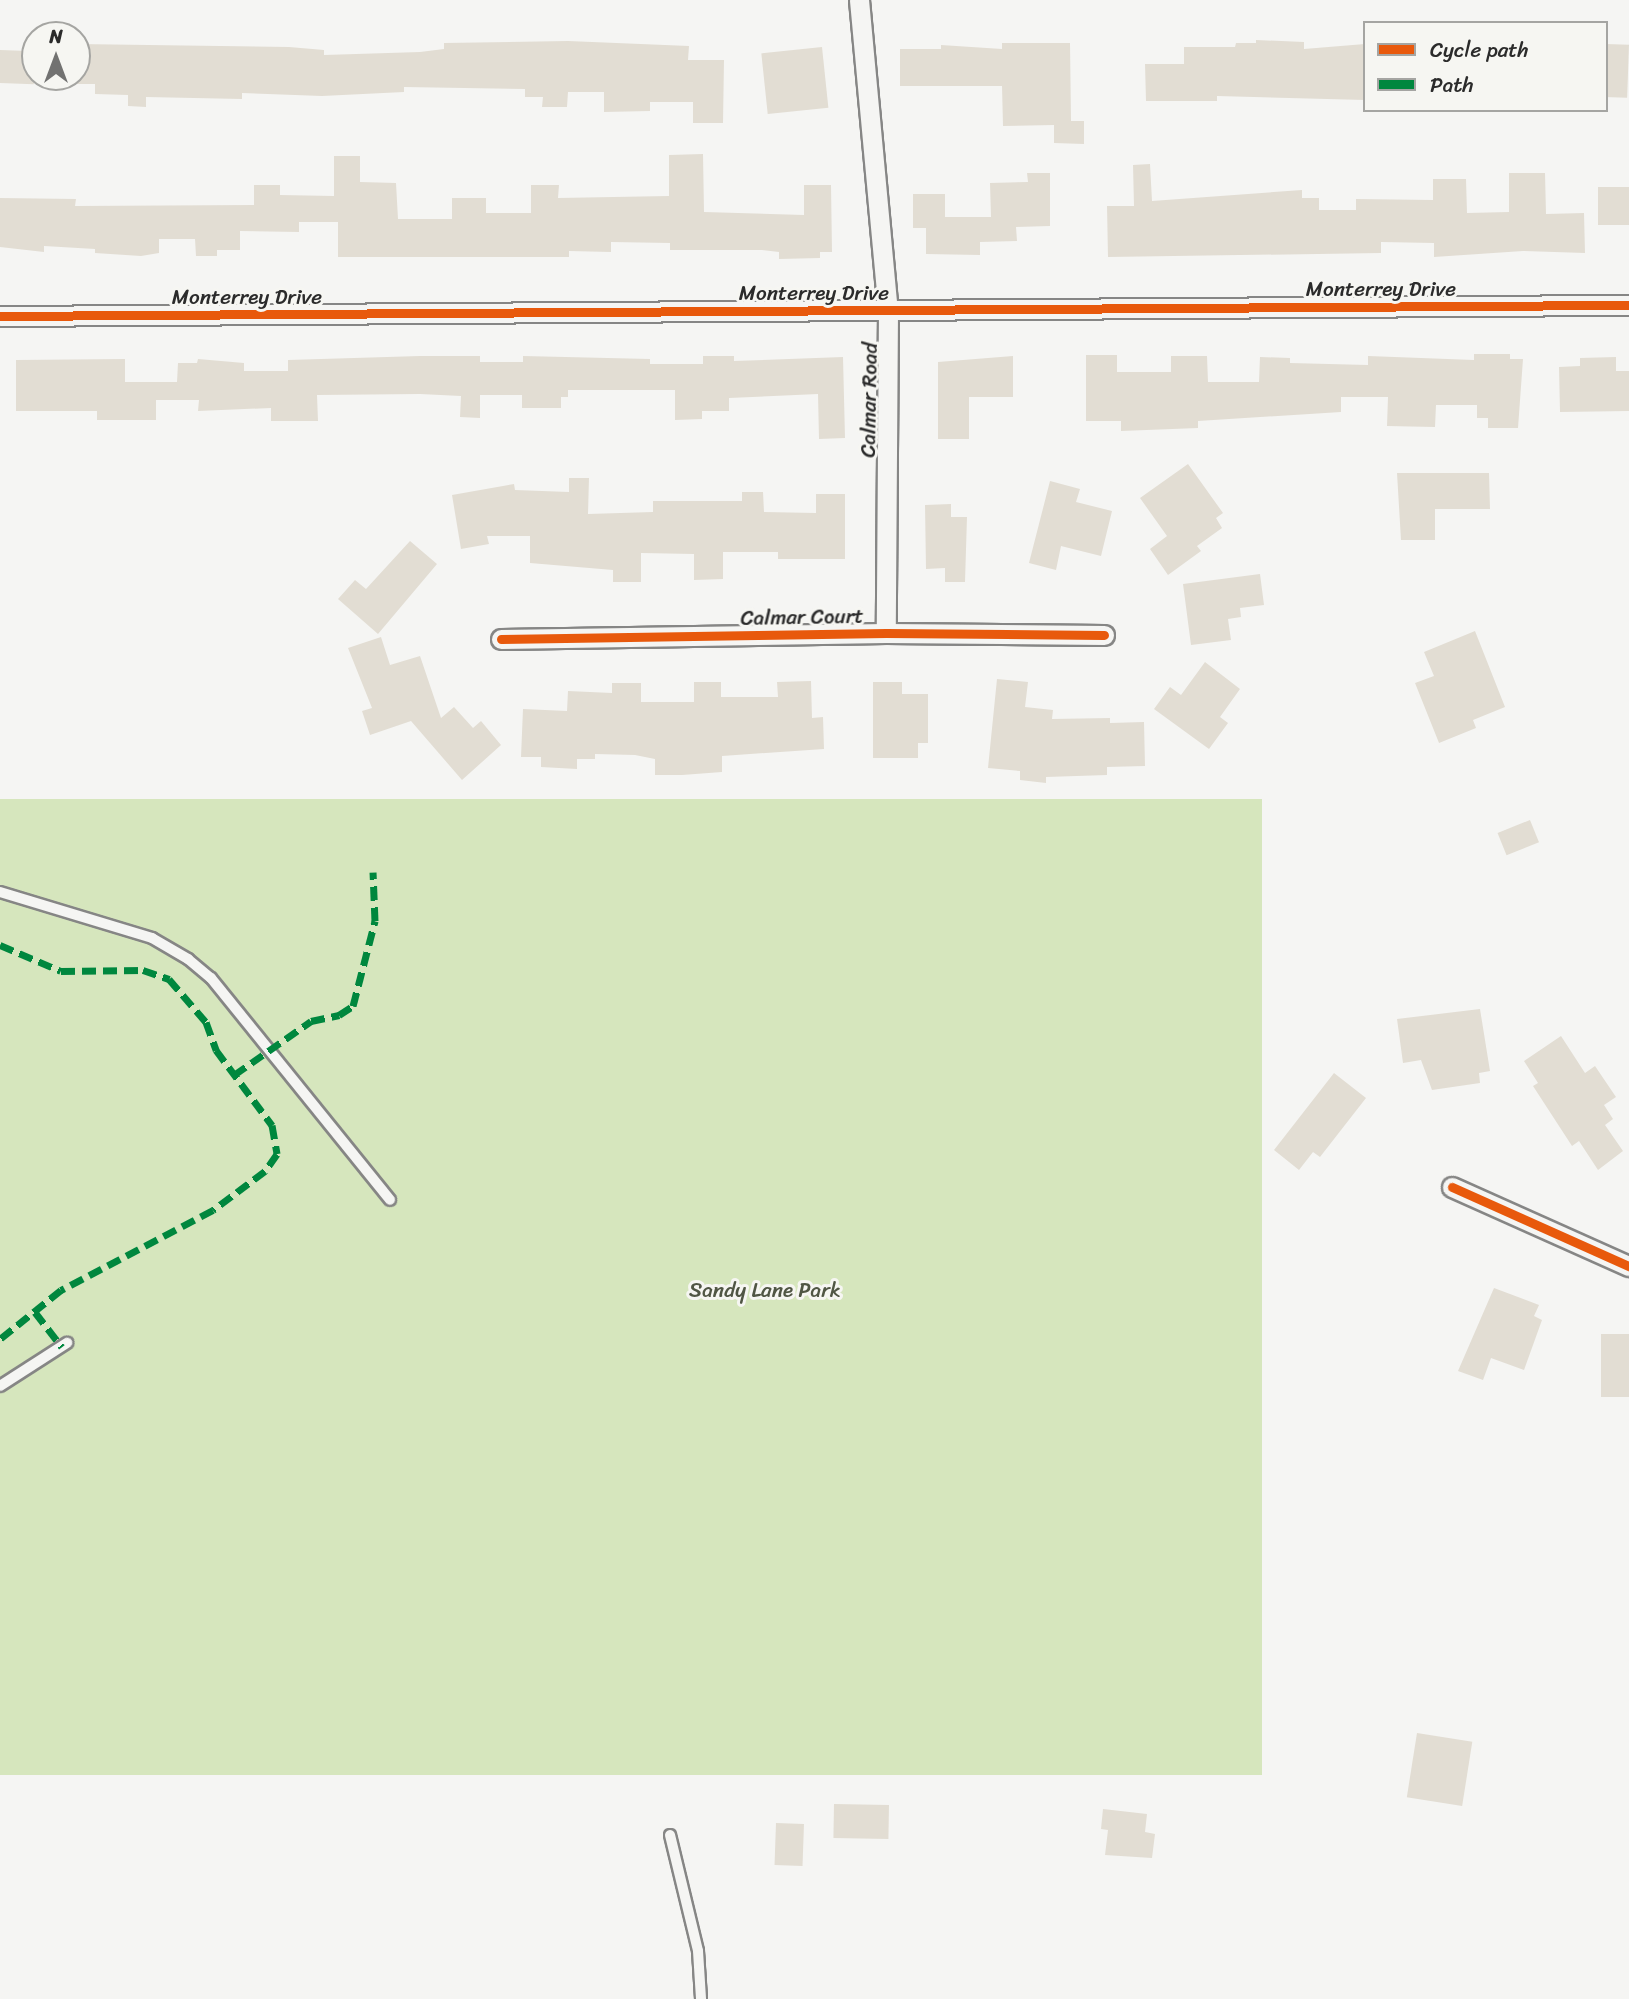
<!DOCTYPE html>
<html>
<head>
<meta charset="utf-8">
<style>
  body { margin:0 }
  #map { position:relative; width:1629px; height:1999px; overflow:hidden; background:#f5f5f3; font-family:Sriracha,sans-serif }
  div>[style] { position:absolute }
  .green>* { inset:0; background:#d6e6bd; transform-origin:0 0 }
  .building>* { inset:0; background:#e2ddd3; transform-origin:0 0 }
  .roads { filter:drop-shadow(2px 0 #868685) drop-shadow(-2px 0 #868685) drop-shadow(0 2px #868685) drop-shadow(0 -2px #868685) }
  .lane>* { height:10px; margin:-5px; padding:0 5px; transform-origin:5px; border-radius:5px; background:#f5f5f3 }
  .street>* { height:19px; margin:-9.5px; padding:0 9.5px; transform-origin:9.5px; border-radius:9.5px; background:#f5f5f3 }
  .quiet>* { height:7px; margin-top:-3.5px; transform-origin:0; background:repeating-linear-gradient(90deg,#00873e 0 14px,transparent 0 21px) }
  .cycleway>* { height:9px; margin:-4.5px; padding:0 4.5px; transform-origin:4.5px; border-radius:4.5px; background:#e8590c }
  span { translate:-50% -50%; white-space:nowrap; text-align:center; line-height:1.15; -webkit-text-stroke:6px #f6f6f2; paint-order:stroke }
  .street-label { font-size:21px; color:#2b2b2b }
  .park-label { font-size:21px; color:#505644 }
  .legend { position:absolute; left:1363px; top:21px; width:245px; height:91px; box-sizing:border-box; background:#f6f6f2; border:2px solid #a5a5a2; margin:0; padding:9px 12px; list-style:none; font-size:21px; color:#2b2b2b }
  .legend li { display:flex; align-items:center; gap:14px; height:35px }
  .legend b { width:35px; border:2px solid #a5a5a2 }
  .north { position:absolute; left:21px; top:21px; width:70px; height:70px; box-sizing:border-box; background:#f6f6f2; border:2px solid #a5a5a2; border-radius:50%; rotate:0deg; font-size:19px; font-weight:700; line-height:28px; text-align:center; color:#2b2b2b }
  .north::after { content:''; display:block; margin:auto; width:24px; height:32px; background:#727271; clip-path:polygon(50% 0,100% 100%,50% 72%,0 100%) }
</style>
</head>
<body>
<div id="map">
  <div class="green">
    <div style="left:0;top:799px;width:1262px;height:976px"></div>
  </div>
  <div class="building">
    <div style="clip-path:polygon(1256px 40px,1304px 42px,1304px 49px,1365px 44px,1365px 100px,1217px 96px,1217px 101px,1146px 101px,1145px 64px,1184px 64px,1184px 47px,1235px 47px,1236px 43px,1256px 43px)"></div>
    <div style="clip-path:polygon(568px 41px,689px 46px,688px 60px,724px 60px,723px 123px,693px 123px,693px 102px,650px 102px,650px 111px,604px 112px,604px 92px,568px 92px,567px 107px,542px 107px,543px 97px,525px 97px,525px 89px,404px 87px,404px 92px,322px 96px,242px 93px,242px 99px,146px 97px,146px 107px,128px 106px,128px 95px,95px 94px,95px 84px,77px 84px,77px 44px,289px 47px,324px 50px,324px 55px,420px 52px,444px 49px,444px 43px)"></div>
    <div style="clip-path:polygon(1002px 43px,1070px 43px,1071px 121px,1084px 121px,1084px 144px,1054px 143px,1054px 125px,1003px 126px,1002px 86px,900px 86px,900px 49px,941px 49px,941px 45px,1002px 49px)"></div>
    <div style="left:1606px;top:44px;width:23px;height:53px;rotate:2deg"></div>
    <div style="left:822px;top:47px;width:61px;height:61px;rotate:84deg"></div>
    <div style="left:0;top:50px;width:35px;height:33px;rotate:2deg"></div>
    <div style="clip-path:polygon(703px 154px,704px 212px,804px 215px,804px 185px,831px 185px,832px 252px,820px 252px,820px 258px,779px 259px,779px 252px,762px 250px,670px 250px,670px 243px,611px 242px,611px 252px,569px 251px,569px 257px,338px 257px,338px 222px,299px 222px,299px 232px,240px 231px,240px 250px,217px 250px,217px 256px,196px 256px,195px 239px,159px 239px,159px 253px,141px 256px,95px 253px,95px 249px,44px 246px,44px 252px,0 247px,0 198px,76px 199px,75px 206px,254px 205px,254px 185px,280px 185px,280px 195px,334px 196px,334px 156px,360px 156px,360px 182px,396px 183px,398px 219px,452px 219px,452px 198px,486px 198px,486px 213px,531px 213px,531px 185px,559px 185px,558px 198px,669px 196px,669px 155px)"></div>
    <div style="clip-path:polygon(1150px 164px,1152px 201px,1302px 190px,1302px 198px,1319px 198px,1319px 210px,1356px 210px,1356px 199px,1433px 200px,1433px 179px,1466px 179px,1467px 213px,1509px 212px,1509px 173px,1545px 173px,1546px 214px,1584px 213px,1585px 253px,1523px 251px,1434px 257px,1434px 243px,1381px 242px,1381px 253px,1108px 257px,1107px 206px,1134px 206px,1133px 165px)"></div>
    <div style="clip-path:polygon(1027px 173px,1050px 173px,1050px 226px,1016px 227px,1017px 241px,980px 242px,980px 255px,926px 254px,926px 228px,913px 228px,913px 194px,945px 194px,945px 217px,991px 217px,990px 183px,1028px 182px)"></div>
    <div style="left:1598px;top:187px;width:31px;height:38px"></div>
    <div style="clip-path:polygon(1474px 354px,1510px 354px,1510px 359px,1523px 359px,1518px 428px,1488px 428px,1488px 418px,1477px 418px,1477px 405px,1436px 405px,1435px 427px,1387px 426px,1388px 397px,1341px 397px,1341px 412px,1198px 421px,1198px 428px,1121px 431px,1121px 421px,1086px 421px,1086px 355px,1117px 355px,1117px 372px,1171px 372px,1171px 356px,1207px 356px,1208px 382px,1259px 382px,1260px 357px,1290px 358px,1290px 363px,1368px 365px,1368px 356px,1474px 360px)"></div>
    <div style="clip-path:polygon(420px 356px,480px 356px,480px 362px,523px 362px,523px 356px,650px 359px,650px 364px,703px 364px,703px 356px,734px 356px,734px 361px,843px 357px,845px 438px,819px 439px,818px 394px,729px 398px,729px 411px,702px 411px,702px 419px,675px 420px,675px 390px,568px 390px,568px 397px,561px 397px,561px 408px,522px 408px,522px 395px,480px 395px,480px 418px,460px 417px,461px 396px,420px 394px,317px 395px,318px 421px,271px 421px,271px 408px,198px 411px,199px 400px,156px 400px,156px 420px,97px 420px,97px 411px,16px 411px,16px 360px,125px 359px,125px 382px,177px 382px,178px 363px,197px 363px,198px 359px,244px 363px,244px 371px,288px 371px,288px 360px)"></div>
    <div style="clip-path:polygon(1013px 356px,1013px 397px,969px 397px,969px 439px,938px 439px,938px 362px)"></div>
    <div style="clip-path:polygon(1616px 357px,1616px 371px,1629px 371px,1629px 411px,1560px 412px,1559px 367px,1580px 366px,1580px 358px)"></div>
    <div style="clip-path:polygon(1188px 464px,1223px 513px,1216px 518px,1222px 528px,1197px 546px,1201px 551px,1168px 575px,1150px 549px,1167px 536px,1140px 498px)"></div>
    <div style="clip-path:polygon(1397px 473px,1489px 473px,1490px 509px,1435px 509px,1435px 540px,1401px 540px)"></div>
    <div style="clip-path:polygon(569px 478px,589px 478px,588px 514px,653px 512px,653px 501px,742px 501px,742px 492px,763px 492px,764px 512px,816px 513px,816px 494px,845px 494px,845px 559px,778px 559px,778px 552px,723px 552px,723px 579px,694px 580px,694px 554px,641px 553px,641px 582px,613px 582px,613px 570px,530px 563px,530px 536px,487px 536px,489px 544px,461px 549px,452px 495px,514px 484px,515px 490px,569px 492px)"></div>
    <div style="clip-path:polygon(1050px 481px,1080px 489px,1076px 502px,1112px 511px,1101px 556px,1061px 546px,1056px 570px,1029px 563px)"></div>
    <div style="clip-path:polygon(951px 504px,951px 517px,967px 517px,965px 582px,945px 582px,945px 568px,926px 569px,925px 505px)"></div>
    <div style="clip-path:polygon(410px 541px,437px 564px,378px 634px,338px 599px,355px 580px,366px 589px)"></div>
    <div style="clip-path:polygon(1260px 574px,1264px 605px,1240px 608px,1241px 617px,1228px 619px,1231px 640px,1191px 645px,1183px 584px)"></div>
    <div style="clip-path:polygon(1475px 631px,1505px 707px,1473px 720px,1476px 728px,1439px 743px,1415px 683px,1434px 676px,1424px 652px)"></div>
    <div style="clip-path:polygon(381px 637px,390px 665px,420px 656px,441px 718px,454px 707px,473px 728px,481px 721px,501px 745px,462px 780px,411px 721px,370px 735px,362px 711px,372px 708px,348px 648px)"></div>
    <div style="clip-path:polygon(1205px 662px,1240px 689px,1220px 717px,1228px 723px,1209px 749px,1154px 709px,1170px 687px,1181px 695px)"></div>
    <div style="clip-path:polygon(997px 679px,1028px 682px,1025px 707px,1053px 710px,1052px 719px,1110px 718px,1110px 723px,1144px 722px,1145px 766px,1107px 767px,1107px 775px,1046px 777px,1046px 783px,1020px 780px,1020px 771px,988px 768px)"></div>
    <div style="clip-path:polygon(811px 681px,812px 718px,823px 717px,824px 749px,722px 756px,722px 772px,682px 775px,655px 775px,655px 759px,635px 755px,595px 754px,595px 759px,577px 759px,577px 769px,541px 767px,541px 757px,521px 757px,523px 709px,567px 711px,568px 691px,612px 693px,612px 683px,641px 683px,641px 702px,694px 702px,694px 682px,721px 682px,721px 697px,778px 697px,777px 682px)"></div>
    <div style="clip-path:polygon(873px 682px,902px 682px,902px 694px,928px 694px,928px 743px,918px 743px,918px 758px,873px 758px)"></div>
    <div style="left:1530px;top:820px;width:24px;height:35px;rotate:68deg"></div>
    <div style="clip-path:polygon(1480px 1009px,1490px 1071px,1479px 1073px,1480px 1083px,1432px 1090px,1421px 1060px,1403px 1063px,1397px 1019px)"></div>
    <div style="clip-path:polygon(1561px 1036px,1585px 1073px,1595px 1066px,1616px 1097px,1604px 1105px,1613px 1119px,1605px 1125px,1623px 1151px,1598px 1170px,1579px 1141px,1572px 1146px,1533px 1086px,1538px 1083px,1524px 1061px)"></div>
    <div style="clip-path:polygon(1334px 1073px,1366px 1098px,1320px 1157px,1313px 1152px,1299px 1170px,1274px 1150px)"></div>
    <div style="clip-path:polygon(1494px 1288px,1539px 1305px,1534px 1316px,1542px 1320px,1524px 1370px,1491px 1358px,1483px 1380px,1458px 1371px)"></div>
    <div style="left:1601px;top:1334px;width:28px;height:63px"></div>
    <div style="left:1417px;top:1733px;width:56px;height:65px;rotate:9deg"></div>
    <div style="left:834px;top:1804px;width:55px;height:34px;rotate:1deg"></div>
    <div style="clip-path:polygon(1103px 1809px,1147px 1814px,1145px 1832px,1155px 1834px,1152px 1858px,1105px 1855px,1108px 1830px,1101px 1829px)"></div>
    <div style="left:776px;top:1823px;width:28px;height:42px;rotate:2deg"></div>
  </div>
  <div class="roads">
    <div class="lane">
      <div style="left:0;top:892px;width:159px;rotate:16.8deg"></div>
      <div style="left:152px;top:938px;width:42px;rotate:30.3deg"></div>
      <div style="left:188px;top:959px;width:30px;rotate:40deg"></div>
      <div style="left:211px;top:978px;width:285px;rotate:51.1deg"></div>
      <div style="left:0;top:1386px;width:80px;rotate:-32.7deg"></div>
      <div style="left:670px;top:1835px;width:119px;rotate:76.4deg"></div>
      <div style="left:698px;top:1951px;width:48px;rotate:86.4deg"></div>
    </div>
    <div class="street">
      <div style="left:859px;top:0;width:311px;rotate:84.7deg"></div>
      <div style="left:888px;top:310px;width:323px;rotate:90.4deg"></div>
      <div style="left:0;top:316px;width:1629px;rotate:-0.39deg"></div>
      <div style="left:501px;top:639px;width:385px;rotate:-0.9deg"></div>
      <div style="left:886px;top:633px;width:218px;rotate:0.5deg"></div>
      <div style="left:1452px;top:1187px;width:194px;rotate:24.1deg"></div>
    </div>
  </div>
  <div class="quiet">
    <div style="left:0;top:945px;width:66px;rotate:23.1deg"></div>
    <div style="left:61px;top:971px;width:82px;rotate:-0.7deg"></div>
    <div style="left:143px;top:970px;width:28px;rotate:19deg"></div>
    <div style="left:169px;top:979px;width:57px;rotate:49.3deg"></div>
    <div style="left:206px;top:1022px;width:30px;rotate:70deg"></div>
    <div style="left:216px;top:1050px;width:94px;rotate:53.3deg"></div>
    <div style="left:272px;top:1125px;width:29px;rotate:80deg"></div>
    <div style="left:277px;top:1154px;width:21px;rotate:125deg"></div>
    <div style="left:265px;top:1171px;width:65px;rotate:143.1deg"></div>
    <div style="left:213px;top:1210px;width:172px;rotate:152.2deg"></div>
    <div style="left:61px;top:1290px;width:78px;rotate:141.2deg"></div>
    <div style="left:234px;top:1075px;width:94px;rotate:-35deg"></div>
    <div style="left:311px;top:1021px;width:29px;rotate:-12deg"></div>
    <div style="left:339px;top:1015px;width:17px;rotate:-33deg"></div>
    <div style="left:353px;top:1006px;width:88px;rotate:-75.5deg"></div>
    <div style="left:375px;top:921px;width:49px;rotate:-92.3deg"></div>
    <div style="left:35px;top:1312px;width:44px;rotate:52.4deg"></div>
  </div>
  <div class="cycleway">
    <div style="left:0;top:316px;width:1629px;rotate:-0.39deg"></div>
    <div style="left:501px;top:639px;width:385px;rotate:-0.9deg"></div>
    <div style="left:886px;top:633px;width:218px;rotate:0.5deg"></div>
    <div style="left:1452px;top:1187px;width:194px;rotate:24.1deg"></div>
  </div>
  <div class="street-label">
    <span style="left:1381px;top:289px">Monterrey Drive</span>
    <span style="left:814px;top:293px">Monterrey Drive</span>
    <span style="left:247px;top:297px">Monterrey Drive</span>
    <span style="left:869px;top:400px;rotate:-89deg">Calmar Road</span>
    <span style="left:802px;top:617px;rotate:-1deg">Calmar Court</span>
  </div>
  <div class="park-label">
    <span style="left:765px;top:1290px">Sandy Lane Park</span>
  </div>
  <ul class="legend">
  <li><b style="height:9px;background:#e8590c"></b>Cycle path</li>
  <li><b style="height:9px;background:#00873e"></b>Path</li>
  </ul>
  <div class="north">N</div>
</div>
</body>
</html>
